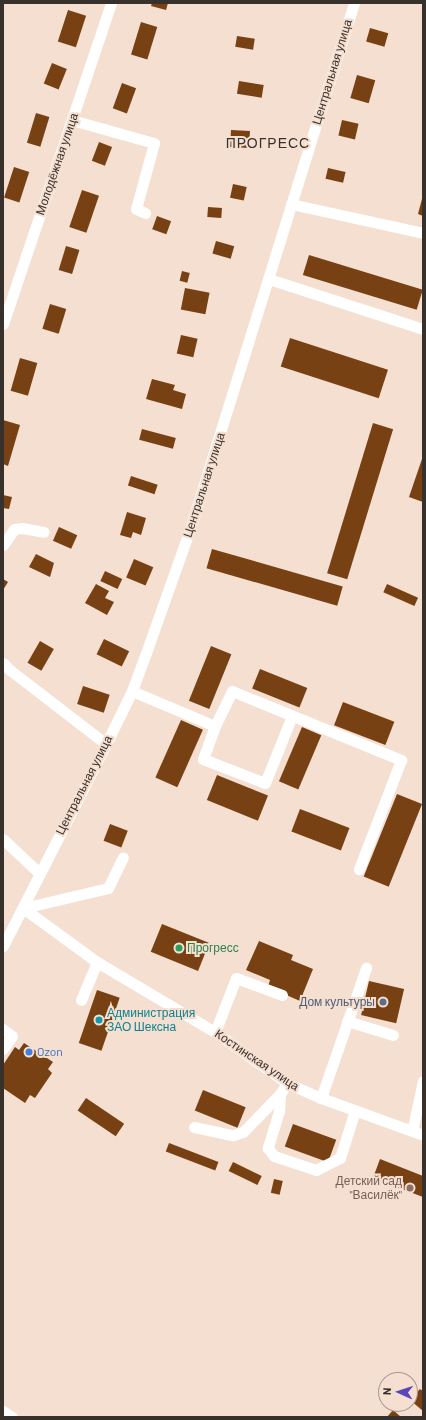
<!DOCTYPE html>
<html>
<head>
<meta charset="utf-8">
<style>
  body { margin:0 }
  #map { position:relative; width:426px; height:1420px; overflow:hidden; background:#f4dfd1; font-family:Barlow,sans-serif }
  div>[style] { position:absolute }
  .building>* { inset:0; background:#774113; transform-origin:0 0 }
  .minor>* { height:11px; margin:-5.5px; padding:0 5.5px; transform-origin:5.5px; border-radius:5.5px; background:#fff }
  .dots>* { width:11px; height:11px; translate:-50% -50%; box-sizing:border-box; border:2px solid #f4dfd1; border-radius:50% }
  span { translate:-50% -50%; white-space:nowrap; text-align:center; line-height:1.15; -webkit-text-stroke:4px #f4dfd1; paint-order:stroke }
  .street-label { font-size:12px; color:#38302b }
  .leisure-label { font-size:12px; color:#27864d }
  .left { translate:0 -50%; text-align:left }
  .service-label { font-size:12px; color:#4e5e75 }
  .right { translate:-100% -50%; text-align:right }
  .culture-label { font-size:12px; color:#0d838f }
  .shop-label { font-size:12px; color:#366cbe }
  .education-label { font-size:12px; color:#785e54 }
  .quarter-label { font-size:14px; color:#38302b; letter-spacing:1px }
  .frame { position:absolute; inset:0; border:4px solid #38302b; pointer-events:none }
  .north { position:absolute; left:378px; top:1372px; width:40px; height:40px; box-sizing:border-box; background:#f4dfd1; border:1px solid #a9998f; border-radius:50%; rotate:273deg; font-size:11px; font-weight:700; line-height:16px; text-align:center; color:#38302b }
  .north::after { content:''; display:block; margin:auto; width:14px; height:18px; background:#5d44bc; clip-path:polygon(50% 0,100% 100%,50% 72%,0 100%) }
</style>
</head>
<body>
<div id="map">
  <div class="building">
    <div style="clip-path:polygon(152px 3px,168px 3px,166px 10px,151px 6px)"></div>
    <div style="left:68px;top:10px;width:19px;height:33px;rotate:18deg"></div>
    <div style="left:141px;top:22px;width:17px;height:34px;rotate:17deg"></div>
    <div style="left:370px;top:28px;width:19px;height:14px;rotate:16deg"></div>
    <div style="left:237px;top:36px;width:18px;height:11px;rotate:9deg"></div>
    <div style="left:52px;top:63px;width:16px;height:22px;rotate:22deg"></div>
    <div style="left:357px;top:75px;width:19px;height:24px;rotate:16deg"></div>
    <div style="left:239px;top:81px;width:25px;height:13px;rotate:9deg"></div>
    <div style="left:122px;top:83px;width:15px;height:27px;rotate:20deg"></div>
    <div style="left:36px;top:113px;width:14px;height:31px;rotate:17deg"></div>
    <div style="left:342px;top:120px;width:17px;height:16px;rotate:13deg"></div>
    <div style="left:231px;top:130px;width:19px;height:17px;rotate:3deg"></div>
    <div style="left:99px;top:142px;width:14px;height:20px;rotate:21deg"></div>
    <div style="left:14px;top:167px;width:16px;height:32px;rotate:18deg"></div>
    <div style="left:328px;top:168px;width:18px;height:11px;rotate:13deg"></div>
    <div style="left:233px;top:184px;width:14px;height:14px;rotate:12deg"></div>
    <div style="left:82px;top:190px;width:18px;height:39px;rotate:19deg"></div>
    <div style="clip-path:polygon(423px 195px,423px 216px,418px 214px)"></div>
    <div style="left:208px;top:207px;width:14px;height:10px;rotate:4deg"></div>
    <div style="left:157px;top:216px;width:15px;height:14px;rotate:20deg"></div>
    <div style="left:216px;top:241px;width:19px;height:13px;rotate:16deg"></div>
    <div style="left:66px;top:246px;width:14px;height:25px;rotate:17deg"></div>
    <div style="left:309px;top:255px;width:119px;height:21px;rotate:17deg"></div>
    <div style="left:182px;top:271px;width:8px;height:10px;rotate:14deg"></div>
    <div style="left:185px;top:288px;width:25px;height:22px;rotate:11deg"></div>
    <div style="left:50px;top:304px;width:17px;height:26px;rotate:17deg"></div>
    <div style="left:181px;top:335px;width:17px;height:19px;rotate:13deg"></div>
    <div style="left:290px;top:338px;width:103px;height:30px;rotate:18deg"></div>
    <div style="left:20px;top:358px;width:18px;height:34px;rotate:16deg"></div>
    <div style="clip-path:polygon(152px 379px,175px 385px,173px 390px,186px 394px,182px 409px,146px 399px)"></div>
    <div style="clip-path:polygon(3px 420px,20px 425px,8px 466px,3px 464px)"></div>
    <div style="left:373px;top:423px;width:21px;height:157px;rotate:17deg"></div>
    <div style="left:142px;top:429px;width:35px;height:11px;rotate:15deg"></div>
    <div style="clip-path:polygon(423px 456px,423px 502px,409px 497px)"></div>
    <div style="left:131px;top:476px;width:28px;height:10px;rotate:18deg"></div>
    <div style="clip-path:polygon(3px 495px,12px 497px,9px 509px,3px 508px)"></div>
    <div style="clip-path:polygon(127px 512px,146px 518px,141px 535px,133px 532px,131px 538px,120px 535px)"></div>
    <div style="left:59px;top:527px;width:20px;height:15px;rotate:24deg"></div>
    <div style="left:212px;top:549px;width:136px;height:20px;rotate:16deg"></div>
    <div style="clip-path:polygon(36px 554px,54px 563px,50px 577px,29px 567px)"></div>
    <div style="left:134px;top:559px;width:21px;height:20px;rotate:23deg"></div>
    <div style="left:105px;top:571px;width:19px;height:11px;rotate:25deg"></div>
    <div style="clip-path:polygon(3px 579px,8px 582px,3px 590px)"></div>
    <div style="clip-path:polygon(96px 584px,109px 591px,105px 598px,114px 602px,107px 615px,85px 603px)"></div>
    <div style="left:387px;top:584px;width:34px;height:9px;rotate:24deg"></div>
    <div style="left:104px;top:639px;width:28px;height:17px;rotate:26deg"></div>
    <div style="left:40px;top:641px;width:16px;height:25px;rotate:30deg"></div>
    <div style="left:211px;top:646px;width:22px;height:59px;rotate:22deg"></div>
    <div style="left:260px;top:669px;width:51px;height:21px;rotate:22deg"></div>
    <div style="left:83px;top:686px;width:28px;height:19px;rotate:18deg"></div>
    <div style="left:343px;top:702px;width:55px;height:25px;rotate:21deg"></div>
    <div style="left:181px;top:720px;width:24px;height:63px;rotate:24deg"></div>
    <div style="left:302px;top:727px;width:21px;height:59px;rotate:23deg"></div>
    <div style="left:217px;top:775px;width:55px;height:27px;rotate:22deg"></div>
    <div style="left:397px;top:794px;width:27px;height:89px;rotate:22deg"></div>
    <div style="left:300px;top:809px;width:53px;height:24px;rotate:21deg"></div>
    <div style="left:110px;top:824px;width:19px;height:18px;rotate:21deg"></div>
    <div style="left:162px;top:924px;width:51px;height:30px;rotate:22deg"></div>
    <div style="clip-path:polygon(259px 941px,293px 955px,291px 960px,313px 969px,300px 1001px,268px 987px,270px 980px,246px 970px)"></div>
    <div style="left:369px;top:981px;width:36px;height:35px;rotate:13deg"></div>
    <div style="left:97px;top:990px;width:24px;height:56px;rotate:19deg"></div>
    <div style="clip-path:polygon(24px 1043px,53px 1062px,48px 1069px,52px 1073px,35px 1098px,30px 1095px,25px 1103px,3px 1088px,3px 1065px,15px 1047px,19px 1050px)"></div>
    <div style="left:203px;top:1090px;width:46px;height:22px;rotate:22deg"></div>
    <div style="left:86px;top:1098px;width:46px;height:15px;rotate:34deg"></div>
    <div style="left:293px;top:1124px;width:46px;height:24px;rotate:20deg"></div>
    <div style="left:169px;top:1143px;width:53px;height:9px;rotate:21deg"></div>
    <div style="clip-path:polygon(380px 1159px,423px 1176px,423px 1197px,373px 1178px)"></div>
    <div style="left:233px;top:1162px;width:32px;height:10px;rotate:26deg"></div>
    <div style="left:274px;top:1179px;width:9px;height:14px;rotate:13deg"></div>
    <div style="clip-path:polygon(420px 1389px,423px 1391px,423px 1411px,410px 1400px)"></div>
    <div style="clip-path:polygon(393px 1410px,401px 1417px,387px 1417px)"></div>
  </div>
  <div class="minor">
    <div style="left:72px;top:120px;width:85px;rotate:15.7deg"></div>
    <div style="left:154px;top:143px;width:68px;rotate:105.3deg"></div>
    <div style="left:136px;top:209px;width:10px;rotate:24deg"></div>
    <div style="left:291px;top:204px;width:135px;rotate:12.4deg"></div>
    <div style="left:269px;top:279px;width:162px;rotate:18deg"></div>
    <div style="left:3px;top:324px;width:339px;rotate:-71.4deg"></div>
    <div style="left:3px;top:545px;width:19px;rotate:-55deg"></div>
    <div style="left:14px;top:529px;width:8px;rotate:-7deg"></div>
    <div style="left:22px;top:528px;width:22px;rotate:10deg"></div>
    <div style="left:3px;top:663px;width:10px;rotate:45deg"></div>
    <div style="left:10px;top:670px;width:121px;rotate:37.6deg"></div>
    <div style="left:132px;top:691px;width:90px;rotate:22.9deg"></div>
    <div style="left:215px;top:726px;width:39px;rotate:-64deg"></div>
    <div style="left:232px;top:691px;width:183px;rotate:22.2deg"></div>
    <div style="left:401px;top:760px;width:117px;rotate:111.1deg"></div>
    <div style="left:215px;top:726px;width:35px;rotate:110deg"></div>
    <div style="left:203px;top:759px;width:66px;rotate:21.2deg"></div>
    <div style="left:265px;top:783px;width:72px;rotate:-68.1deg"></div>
    <div style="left:3px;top:839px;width:50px;rotate:43.4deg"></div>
    <div style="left:23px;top:908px;width:92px;rotate:36.1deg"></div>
    <div style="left:97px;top:962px;width:137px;rotate:30.7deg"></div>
    <div style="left:215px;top:1032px;width:88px;rotate:35.3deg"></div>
    <div style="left:287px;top:1083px;width:37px;rotate:24deg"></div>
    <div style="left:321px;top:1098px;width:109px;rotate:19.9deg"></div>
    <div style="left:23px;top:908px;width:87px;rotate:-13.2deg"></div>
    <div style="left:108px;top:888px;width:34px;rotate:-64deg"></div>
    <div style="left:3px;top:946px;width:227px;rotate:-63deg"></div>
    <div style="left:106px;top:744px;width:59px;rotate:-63.9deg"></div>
    <div style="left:132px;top:691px;width:40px;rotate:-69.8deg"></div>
    <div style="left:146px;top:653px;width:132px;rotate:-70.5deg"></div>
    <div style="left:190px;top:529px;width:551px;rotate:-72.68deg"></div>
    <div style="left:81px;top:1000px;width:41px;rotate:-67.2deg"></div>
    <div style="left:347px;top:1021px;width:48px;rotate:16.9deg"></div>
    <div style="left:3px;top:1029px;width:11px;rotate:38deg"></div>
    <div style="left:12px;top:1036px;width:16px;rotate:125deg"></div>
    <div style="left:215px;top:1032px;width:58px;rotate:-68.7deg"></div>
    <div style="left:236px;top:978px;width:49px;rotate:20.3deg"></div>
    <div style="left:287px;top:1083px;width:13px;rotate:122deg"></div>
    <div style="left:280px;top:1094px;width:17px;rotate:93deg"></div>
    <div style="left:279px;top:1111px;width:39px;rotate:107deg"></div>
    <div style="left:268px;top:1148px;width:10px;rotate:53deg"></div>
    <div style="left:274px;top:1156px;width:44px;rotate:18.4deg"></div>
    <div style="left:316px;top:1170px;width:27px;rotate:-27deg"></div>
    <div style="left:340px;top:1158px;width:50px;rotate:-72.6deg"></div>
    <div style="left:321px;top:1098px;width:138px;rotate:-70.9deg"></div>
    <div style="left:194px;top:1127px;width:40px;rotate:12deg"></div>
    <div style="left:233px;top:1135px;width:10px;rotate:-17deg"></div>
    <div style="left:243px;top:1132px;width:53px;rotate:-45.8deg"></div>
    <div style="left:412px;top:1131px;width:51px;rotate:-77.6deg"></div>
    <div style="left:3px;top:1411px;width:11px;rotate:34deg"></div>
  </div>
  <div class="dots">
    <div style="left:179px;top:948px;background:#2e9e5b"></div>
    <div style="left:383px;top:1002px;background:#5c6f8a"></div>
    <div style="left:99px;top:1020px;background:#0f9aa8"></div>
    <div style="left:29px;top:1052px;background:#3f7fe0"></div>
    <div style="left:410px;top:1188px;background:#8d6e63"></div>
  </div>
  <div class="street-label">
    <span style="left:332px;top:72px;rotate:-73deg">Центральная улица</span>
    <span style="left:57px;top:164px;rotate:-71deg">Молодёжная улица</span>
    <span style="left:204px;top:485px;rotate:-72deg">Центральная улица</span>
    <span style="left:84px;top:785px;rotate:-63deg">Центральная улица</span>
    <span style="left:257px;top:1060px;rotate:34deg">Костинская улица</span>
  </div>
  <div class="leisure-label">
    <span class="left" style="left:187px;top:948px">Прогресс</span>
  </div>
  <div class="service-label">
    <span class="right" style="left:375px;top:1002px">Дом культуры</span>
  </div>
  <div class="culture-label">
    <span class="left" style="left:107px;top:1020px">Администрация<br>ЗАО Шексна</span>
  </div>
  <div class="shop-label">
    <span class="left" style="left:37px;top:1052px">Ozon</span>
  </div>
  <div class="education-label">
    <span class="right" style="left:402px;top:1188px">Детский сад<br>"Василёк"</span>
  </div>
  <div class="quarter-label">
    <span style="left:268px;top:143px">ПРОГРЕСС</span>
  </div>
  <div class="frame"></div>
  <div class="north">N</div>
</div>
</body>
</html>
